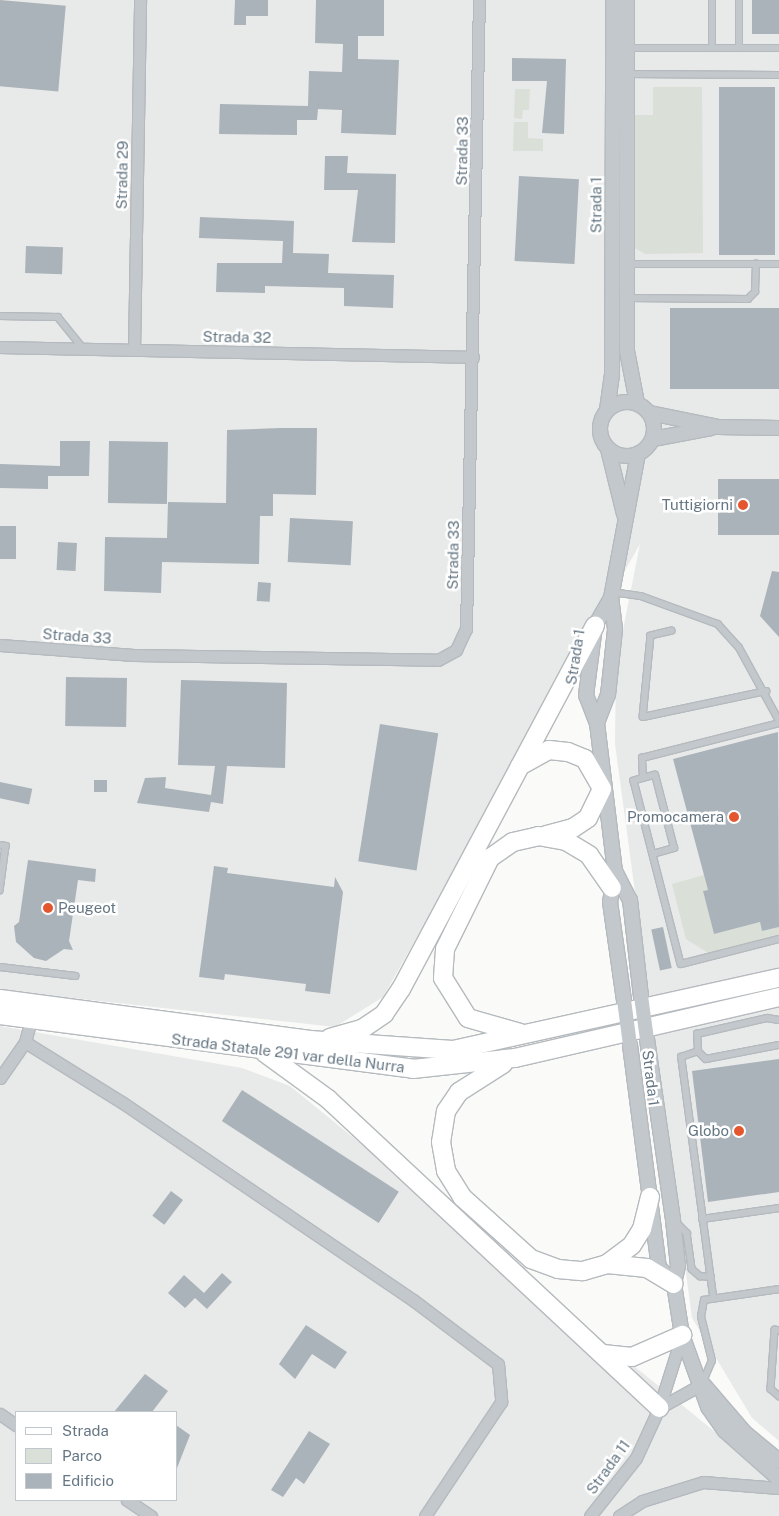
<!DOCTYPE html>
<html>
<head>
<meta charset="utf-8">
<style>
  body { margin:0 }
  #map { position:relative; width:779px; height:1516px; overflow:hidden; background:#fafaf8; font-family:"Public Sans",sans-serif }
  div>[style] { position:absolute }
  .built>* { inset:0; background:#e8e9e9 }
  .green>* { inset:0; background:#dadfd7 }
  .building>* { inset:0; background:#aab3b9; transform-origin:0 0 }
  .roads { filter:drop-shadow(1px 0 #b5babe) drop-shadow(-1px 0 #b5babe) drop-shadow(0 1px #b5babe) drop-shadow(0 -1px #b5babe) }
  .service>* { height:5.5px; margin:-2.75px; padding:0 2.75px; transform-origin:2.75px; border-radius:2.75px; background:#c3c8cc }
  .minor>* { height:11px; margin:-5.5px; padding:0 5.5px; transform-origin:5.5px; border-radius:5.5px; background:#c3c8cc }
  .tertiary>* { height:14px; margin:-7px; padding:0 7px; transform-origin:7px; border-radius:7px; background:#c3c8cc }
  .tertiary>.ring { margin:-7px; padding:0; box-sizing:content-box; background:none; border:14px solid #c3c8cc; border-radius:50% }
  .primary>* { height:18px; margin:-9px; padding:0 9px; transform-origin:9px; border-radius:9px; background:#fff }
  .tertiary-bridge>* { height:14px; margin:-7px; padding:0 7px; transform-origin:7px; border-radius:7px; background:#c3c8cc }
  .dots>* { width:14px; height:14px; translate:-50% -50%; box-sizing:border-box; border:2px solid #fff; border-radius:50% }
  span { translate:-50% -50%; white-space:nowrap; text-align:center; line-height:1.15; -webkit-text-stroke:5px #fff; paint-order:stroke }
  .street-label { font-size:15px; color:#657683 }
  .poi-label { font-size:15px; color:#657683 }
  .right { translate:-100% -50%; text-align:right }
  .left { translate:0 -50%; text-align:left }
  .legend { position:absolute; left:15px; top:1411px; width:162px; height:90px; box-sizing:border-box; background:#fff; border:1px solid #c1c8cd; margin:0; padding:6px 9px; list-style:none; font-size:15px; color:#657683 }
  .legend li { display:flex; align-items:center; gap:10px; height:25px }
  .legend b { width:25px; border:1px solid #c1c8cd }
</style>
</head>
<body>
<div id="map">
  <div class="built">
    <div style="clip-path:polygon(0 0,779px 0,779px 972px,650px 1003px,615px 744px,616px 665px,640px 544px,383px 997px,335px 1027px,0 990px)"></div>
    <div style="clip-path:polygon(779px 1007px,779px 1441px,752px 1418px,692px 1318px,654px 1035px)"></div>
    <div style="clip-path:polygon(evenodd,0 1026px,242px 1068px,290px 1086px,779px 1484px,779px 1516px,0 1516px,0 1026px,16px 1412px,176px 1412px,176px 1500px,16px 1500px,16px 1412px)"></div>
  </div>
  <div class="green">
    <div style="clip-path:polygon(653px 87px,702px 87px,703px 253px,645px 254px,633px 247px,632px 115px,653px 115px)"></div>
    <div style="clip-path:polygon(515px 89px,530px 89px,529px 110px,523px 110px,522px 119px,514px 118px)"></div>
    <div style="clip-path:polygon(514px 122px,528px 122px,528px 138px,543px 139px,543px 151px,513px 151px)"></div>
    <div style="clip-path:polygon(704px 875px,708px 890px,703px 891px,714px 934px,760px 922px,762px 931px,779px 927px,779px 936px,710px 954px,686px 939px,672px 884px)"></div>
  </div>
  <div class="building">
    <div style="left:0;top:0;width:66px;height:86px;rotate:5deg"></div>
    <div style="clip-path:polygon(235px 0,268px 0,268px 16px,246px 16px,246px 25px,234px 25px)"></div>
    <div style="clip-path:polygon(316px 0,384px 0,384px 36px,358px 36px,358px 59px,399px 60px,396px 135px,341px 133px,342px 110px,318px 109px,317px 120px,297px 120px,297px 135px,219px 134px,220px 104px,308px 106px,309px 71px,342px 72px,343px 44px,315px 43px)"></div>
    <div style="left:752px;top:0;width:27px;height:34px"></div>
    <div style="clip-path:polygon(512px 58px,566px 59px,564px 134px,542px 133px,547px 81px,512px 81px)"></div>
    <div style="left:719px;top:87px;width:56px;height:168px"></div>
    <div style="clip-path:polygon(325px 156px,348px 156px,347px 173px,396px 174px,395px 243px,352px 242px,358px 190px,324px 190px)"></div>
    <div style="left:519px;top:176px;width:60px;height:85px;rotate:3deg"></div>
    <div style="clip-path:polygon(200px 217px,294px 221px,293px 253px,329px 254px,328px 273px,394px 275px,393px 308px,344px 306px,344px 288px,265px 286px,265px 293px,216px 292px,217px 263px,282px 263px,283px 241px,199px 238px)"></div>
    <div style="left:26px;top:246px;width:37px;height:27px;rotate:2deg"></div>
    <div style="left:670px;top:308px;width:109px;height:81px"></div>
    <div style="clip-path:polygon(280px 428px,317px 428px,316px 495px,273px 494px,273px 516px,260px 516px,259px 564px,162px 562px,161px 593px,104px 591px,105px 537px,167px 538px,168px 502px,226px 503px,227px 430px)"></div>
    <div style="clip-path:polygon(60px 441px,90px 441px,89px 476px,48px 476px,48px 489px,0 488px,0 464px,60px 466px)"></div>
    <div style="left:109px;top:441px;width:59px;height:62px;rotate:1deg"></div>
    <div style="left:718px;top:479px;width:61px;height:56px"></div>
    <div style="left:290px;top:518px;width:63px;height:44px;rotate:3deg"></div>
    <div style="left:0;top:526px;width:16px;height:33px"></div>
    <div style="left:58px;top:542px;width:19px;height:28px;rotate:3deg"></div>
    <div style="clip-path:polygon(772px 571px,779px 572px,779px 637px,760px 616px)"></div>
    <div style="left:258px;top:582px;width:13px;height:19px;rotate:4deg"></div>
    <div style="left:66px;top:677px;width:61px;height:49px;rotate:1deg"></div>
    <div style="clip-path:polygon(181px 680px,287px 683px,285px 768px,227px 766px,223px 804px,211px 802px,209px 812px,137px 803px,145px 778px,166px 777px,165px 788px,211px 795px,215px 766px,178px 765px)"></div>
    <div style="left:380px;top:724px;width:59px;height:139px;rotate:9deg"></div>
    <div style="clip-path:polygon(778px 732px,779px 927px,762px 931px,760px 922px,714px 934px,703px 891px,708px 890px,673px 759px)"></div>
    <div style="left:94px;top:780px;width:13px;height:12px"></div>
    <div style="left:0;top:782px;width:33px;height:16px;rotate:12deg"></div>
    <div style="clip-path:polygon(28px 860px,96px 869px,95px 882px,78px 880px,69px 941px,73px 950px,64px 949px,46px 961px,34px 958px,16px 942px,14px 926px,19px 922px)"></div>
    <div style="clip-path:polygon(214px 866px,228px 868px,227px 873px,334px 887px,335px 877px,343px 892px,330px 994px,305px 991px,306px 984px,225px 974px,224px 980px,199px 977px)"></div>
    <div style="left:663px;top:927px;width:42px;height:12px;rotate:78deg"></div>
    <div style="clip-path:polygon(779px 1059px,779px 1192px,708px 1202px,692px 1071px)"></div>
    <div style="left:242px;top:1090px;width:187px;height:37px;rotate:33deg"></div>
    <div style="left:171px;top:1191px;width:15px;height:31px;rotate:37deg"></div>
    <div style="clip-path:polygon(222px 1273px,232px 1282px,207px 1309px,195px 1298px,185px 1308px,168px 1293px,184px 1275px,204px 1293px)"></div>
    <div style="clip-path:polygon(306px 1325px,347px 1352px,335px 1369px,312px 1354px,295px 1379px,279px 1364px)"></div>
    <div style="clip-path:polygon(145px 1374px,168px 1391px,152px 1412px,114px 1412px)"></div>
    <div style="clip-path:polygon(176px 1425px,190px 1435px,177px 1468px,176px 1468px)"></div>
    <div style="clip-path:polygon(309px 1431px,330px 1444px,304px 1484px,296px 1478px,283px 1497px,271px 1490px)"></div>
  </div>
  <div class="roads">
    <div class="service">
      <div style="left:627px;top:48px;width:112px"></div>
      <div style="left:739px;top:48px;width:48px;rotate:-90deg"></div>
      <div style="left:712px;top:48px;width:48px;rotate:-90deg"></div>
      <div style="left:739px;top:48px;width:40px"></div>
      <div style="left:628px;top:74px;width:151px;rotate:0.4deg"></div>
      <div style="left:626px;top:264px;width:153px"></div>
      <div style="left:628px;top:298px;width:120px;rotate:0.5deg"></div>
      <div style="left:748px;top:299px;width:10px;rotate:-45deg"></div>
      <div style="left:755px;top:292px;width:28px;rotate:-88deg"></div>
      <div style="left:0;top:316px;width:58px;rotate:1deg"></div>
      <div style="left:58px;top:317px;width:40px;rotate:51deg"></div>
      <div style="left:612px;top:592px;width:29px;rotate:8deg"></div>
      <div style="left:641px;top:596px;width:82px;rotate:20deg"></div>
      <div style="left:718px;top:624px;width:31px;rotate:48deg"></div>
      <div style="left:739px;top:647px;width:83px;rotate:61.3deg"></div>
      <div style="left:672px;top:631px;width:22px;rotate:167deg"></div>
      <div style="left:651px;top:636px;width:81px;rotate:95.6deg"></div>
      <div style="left:643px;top:717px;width:126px;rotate:-11.9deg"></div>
      <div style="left:643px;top:778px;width:20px;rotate:-93deg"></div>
      <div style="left:642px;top:758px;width:141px;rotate:-14.3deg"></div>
      <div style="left:0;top:845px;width:6px;rotate:9deg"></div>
      <div style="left:6px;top:846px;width:45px;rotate:97.6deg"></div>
      <div style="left:653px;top:854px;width:22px;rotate:-16deg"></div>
      <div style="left:674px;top:848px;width:75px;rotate:-104.6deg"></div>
      <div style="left:655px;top:775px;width:22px;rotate:164deg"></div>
      <div style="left:634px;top:781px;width:189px;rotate:75.6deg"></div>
      <div style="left:681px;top:964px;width:101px;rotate:-14.3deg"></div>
      <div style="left:0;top:967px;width:76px;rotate:6.8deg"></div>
      <div style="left:698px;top:1051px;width:17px;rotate:-93deg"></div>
      <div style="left:697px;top:1034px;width:72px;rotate:-12.9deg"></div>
      <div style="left:767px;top:1018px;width:12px;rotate:9deg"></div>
      <div style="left:702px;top:1219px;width:78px;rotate:-8.1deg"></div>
      <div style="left:676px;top:1222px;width:16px;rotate:45deg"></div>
      <div style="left:687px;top:1233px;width:36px;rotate:82deg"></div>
      <div style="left:692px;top:1269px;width:11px;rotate:41deg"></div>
      <div style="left:700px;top:1276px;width:11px;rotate:5deg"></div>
      <div style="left:713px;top:1296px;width:241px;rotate:-97.6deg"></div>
      <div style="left:681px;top:1057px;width:18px;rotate:-19deg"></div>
      <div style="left:698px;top:1051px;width:11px;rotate:45deg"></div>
      <div style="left:706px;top:1059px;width:74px;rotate:-10.9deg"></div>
      <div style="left:779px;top:1331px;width:4px;rotate:-166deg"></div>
      <div style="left:775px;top:1330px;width:59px;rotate:93.9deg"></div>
      <div style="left:771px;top:1389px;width:11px;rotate:41deg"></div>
      <div style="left:702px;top:1384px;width:25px;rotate:-67deg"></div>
      <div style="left:712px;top:1361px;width:45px;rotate:-104deg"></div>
      <div style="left:701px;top:1317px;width:17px;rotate:-80deg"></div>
      <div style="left:704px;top:1300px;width:76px;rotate:-8.3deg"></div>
    </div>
    <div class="minor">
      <div style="left:0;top:347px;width:473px;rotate:1.2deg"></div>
      <div style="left:134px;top:350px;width:350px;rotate:-89deg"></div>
      <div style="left:0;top:645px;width:134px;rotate:4.3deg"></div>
      <div style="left:134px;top:655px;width:304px;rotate:0.9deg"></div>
      <div style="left:438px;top:660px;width:21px;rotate:-29deg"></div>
      <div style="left:456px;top:650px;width:23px;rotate:-65deg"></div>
      <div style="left:466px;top:629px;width:629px;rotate:-88.82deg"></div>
      <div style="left:25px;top:1042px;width:115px;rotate:31.9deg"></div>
      <div style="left:123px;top:1103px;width:351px;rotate:34.2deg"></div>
      <div style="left:413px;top:1300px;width:106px;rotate:37deg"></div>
      <div style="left:498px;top:1364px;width:38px;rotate:85deg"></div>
      <div style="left:501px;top:1402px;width:137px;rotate:123.7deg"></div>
      <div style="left:0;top:1078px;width:44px;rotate:-55.2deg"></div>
      <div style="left:25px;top:1042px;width:23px;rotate:-75deg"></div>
      <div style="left:659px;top:1408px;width:49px;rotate:-29.2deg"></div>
      <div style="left:0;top:1414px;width:19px;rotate:35deg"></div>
      <div style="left:127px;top:1500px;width:29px;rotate:34deg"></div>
      <div style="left:590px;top:1516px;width:74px;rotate:-51.6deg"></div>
      <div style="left:636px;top:1458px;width:55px;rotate:-65.3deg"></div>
      <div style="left:659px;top:1408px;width:77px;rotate:-72.5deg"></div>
      <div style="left:619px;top:1516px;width:27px;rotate:-33deg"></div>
      <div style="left:642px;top:1501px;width:64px;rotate:-17.3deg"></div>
      <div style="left:703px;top:1482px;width:76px;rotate:4.5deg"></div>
    </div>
    <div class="tertiary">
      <div style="left:627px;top:0;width:351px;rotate:90deg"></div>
      <div style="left:627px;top:351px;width:53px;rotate:79.1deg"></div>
      <div class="ring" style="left:600px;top:402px;width:40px;height:40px"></div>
      <div style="left:607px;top:410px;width:35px;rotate:-82deg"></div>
      <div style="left:612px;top:375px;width:375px;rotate:-89.8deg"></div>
      <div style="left:650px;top:413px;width:69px;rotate:11.6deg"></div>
      <div style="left:718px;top:427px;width:61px;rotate:0.9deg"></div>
      <div style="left:653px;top:439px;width:59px;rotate:-10.7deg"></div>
      <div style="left:608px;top:449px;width:67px;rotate:76.2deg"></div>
      <div style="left:611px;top:598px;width:32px;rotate:120deg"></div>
      <div style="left:595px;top:626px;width:70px;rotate:97.4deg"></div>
      <div style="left:586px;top:695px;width:30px;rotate:69deg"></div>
      <div style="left:597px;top:723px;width:149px;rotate:83.1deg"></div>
      <div style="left:615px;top:871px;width:31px;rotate:99deg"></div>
      <div style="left:610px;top:902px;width:99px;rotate:81.9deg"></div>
      <div style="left:597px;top:723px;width:30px;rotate:-69deg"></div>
      <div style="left:608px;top:695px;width:66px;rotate:-83.9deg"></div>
      <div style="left:615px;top:629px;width:31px;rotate:-97deg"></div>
      <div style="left:611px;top:598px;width:147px;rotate:-79.4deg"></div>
      <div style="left:615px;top:871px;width:33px;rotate:63deg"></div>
      <div style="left:630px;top:900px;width:97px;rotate:83.5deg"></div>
      <div style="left:647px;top:1039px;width:183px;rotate:81.8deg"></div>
      <div style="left:673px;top:1220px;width:46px;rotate:83.8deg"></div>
      <div style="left:678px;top:1266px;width:18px;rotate:103deg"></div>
      <div style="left:674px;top:1284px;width:52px;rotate:81.1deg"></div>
      <div style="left:682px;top:1335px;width:77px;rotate:70.1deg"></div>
      <div style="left:708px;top:1407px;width:29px;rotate:55deg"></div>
      <div style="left:725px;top:1431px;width:72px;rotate:41.6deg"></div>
      <div style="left:630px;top:1045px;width:224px;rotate:82.6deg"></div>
      <div style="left:659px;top:1267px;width:17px;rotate:50deg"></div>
      <div style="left:703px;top:1384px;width:65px;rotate:49.4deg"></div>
      <div style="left:745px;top:1433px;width:44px;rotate:39.5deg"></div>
    </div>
    <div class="primary">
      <div style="left:520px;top:766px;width:33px;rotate:-29deg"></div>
      <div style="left:549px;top:750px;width:19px;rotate:6deg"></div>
      <div style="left:568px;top:752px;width:18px;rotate:22deg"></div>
      <div style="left:585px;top:759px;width:34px;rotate:60deg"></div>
      <div style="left:602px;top:789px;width:32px;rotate:116deg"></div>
      <div style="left:588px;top:818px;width:18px;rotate:146deg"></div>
      <div style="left:573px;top:828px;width:28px;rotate:165deg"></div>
      <div style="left:0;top:999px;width:313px;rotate:7.5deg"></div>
      <div style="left:310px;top:1040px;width:143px;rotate:4deg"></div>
      <div style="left:453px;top:1050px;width:334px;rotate:-12.5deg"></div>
      <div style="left:0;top:1015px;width:417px;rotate:7.4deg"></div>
      <div style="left:413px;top:1069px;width:103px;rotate:-6.2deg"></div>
      <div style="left:515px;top:1058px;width:271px;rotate:-13deg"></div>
      <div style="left:520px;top:1033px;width:54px;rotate:-163.9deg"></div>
      <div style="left:468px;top:1018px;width:47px;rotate:-122deg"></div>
      <div style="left:443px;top:978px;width:29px;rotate:-86deg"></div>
      <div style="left:445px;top:949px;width:102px;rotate:-63.7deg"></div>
      <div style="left:490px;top:858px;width:28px;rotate:-35deg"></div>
      <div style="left:513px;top:842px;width:26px;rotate:-13deg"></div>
      <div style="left:538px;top:836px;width:28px;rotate:10deg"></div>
      <div style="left:566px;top:841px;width:27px;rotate:31deg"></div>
      <div style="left:589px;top:855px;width:40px;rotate:55.1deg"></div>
      <div style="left:330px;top:1038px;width:33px;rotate:-16deg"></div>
      <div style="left:362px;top:1029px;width:27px;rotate:-34deg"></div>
      <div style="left:384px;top:1014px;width:30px;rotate:-56deg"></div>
      <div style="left:401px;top:989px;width:412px;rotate:-61.9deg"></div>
      <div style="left:265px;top:1053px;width:78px;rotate:36.1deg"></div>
      <div style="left:328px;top:1099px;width:453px;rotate:43deg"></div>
      <div style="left:503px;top:1064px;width:52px;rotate:147.5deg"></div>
      <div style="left:459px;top:1092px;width:23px;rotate:124deg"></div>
      <div style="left:446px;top:1111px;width:31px;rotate:99deg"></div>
      <div style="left:441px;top:1142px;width:29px;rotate:80deg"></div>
      <div style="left:446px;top:1171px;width:31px;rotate:58deg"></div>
      <div style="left:462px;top:1197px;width:93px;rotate:41.9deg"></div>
      <div style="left:531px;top:1259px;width:29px;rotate:20deg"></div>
      <div style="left:558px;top:1269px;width:25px;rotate:5deg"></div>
      <div style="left:583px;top:1271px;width:25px;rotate:-16deg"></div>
      <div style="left:607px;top:1264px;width:31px;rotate:-37deg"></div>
      <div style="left:632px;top:1245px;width:19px;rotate:-58deg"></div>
      <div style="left:642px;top:1229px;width:33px;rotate:-76deg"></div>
      <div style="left:607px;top:1264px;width:40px;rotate:5.7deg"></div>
      <div style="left:647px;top:1268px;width:31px;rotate:31deg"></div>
      <div style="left:603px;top:1354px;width:29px;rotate:6deg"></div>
      <div style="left:632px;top:1357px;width:55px;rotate:-23.7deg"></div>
    </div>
  </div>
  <div class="tertiary-bridge">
    <div style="left:641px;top:996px;width:43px;rotate:82.1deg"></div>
    <div style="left:624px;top:1000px;width:45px;rotate:82.4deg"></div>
  </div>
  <div class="dots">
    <div style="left:743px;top:505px;background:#e4572e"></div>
    <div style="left:734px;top:817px;background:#e4572e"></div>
    <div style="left:48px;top:908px;background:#e4572e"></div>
    <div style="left:739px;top:1131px;background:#e4572e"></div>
  </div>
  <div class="street-label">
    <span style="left:462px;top:151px;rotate:-89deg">Strada 33</span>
    <span style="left:122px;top:175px;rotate:-89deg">Strada 29</span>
    <span style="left:596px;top:205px;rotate:-90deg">Strada 1</span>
    <span style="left:237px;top:337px;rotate:1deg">Strada 32</span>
    <span style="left:453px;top:555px;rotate:-89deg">Strada 33</span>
    <span style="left:77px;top:636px;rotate:4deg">Strada 33</span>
    <span style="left:575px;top:657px;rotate:-81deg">Strada 1</span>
    <span style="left:288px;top:1053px;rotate:7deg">Strada Statale 291 var della Nurra</span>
    <span style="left:651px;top:1078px;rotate:83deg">Strada 1</span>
    <span style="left:608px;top:1467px;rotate:-54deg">Strada 11</span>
  </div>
  <div class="poi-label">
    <span class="right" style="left:733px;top:505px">Tuttigiorni</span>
    <span class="right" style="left:724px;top:817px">Promocamera</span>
    <span class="left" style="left:58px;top:908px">Peugeot</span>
    <span class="right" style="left:729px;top:1131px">Globo</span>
  </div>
  <ul class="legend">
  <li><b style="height:6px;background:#fff"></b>Strada</li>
  <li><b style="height:14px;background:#dadfd7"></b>Parco</li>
  <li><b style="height:14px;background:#aab3b9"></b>Edificio</li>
  </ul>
</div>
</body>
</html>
